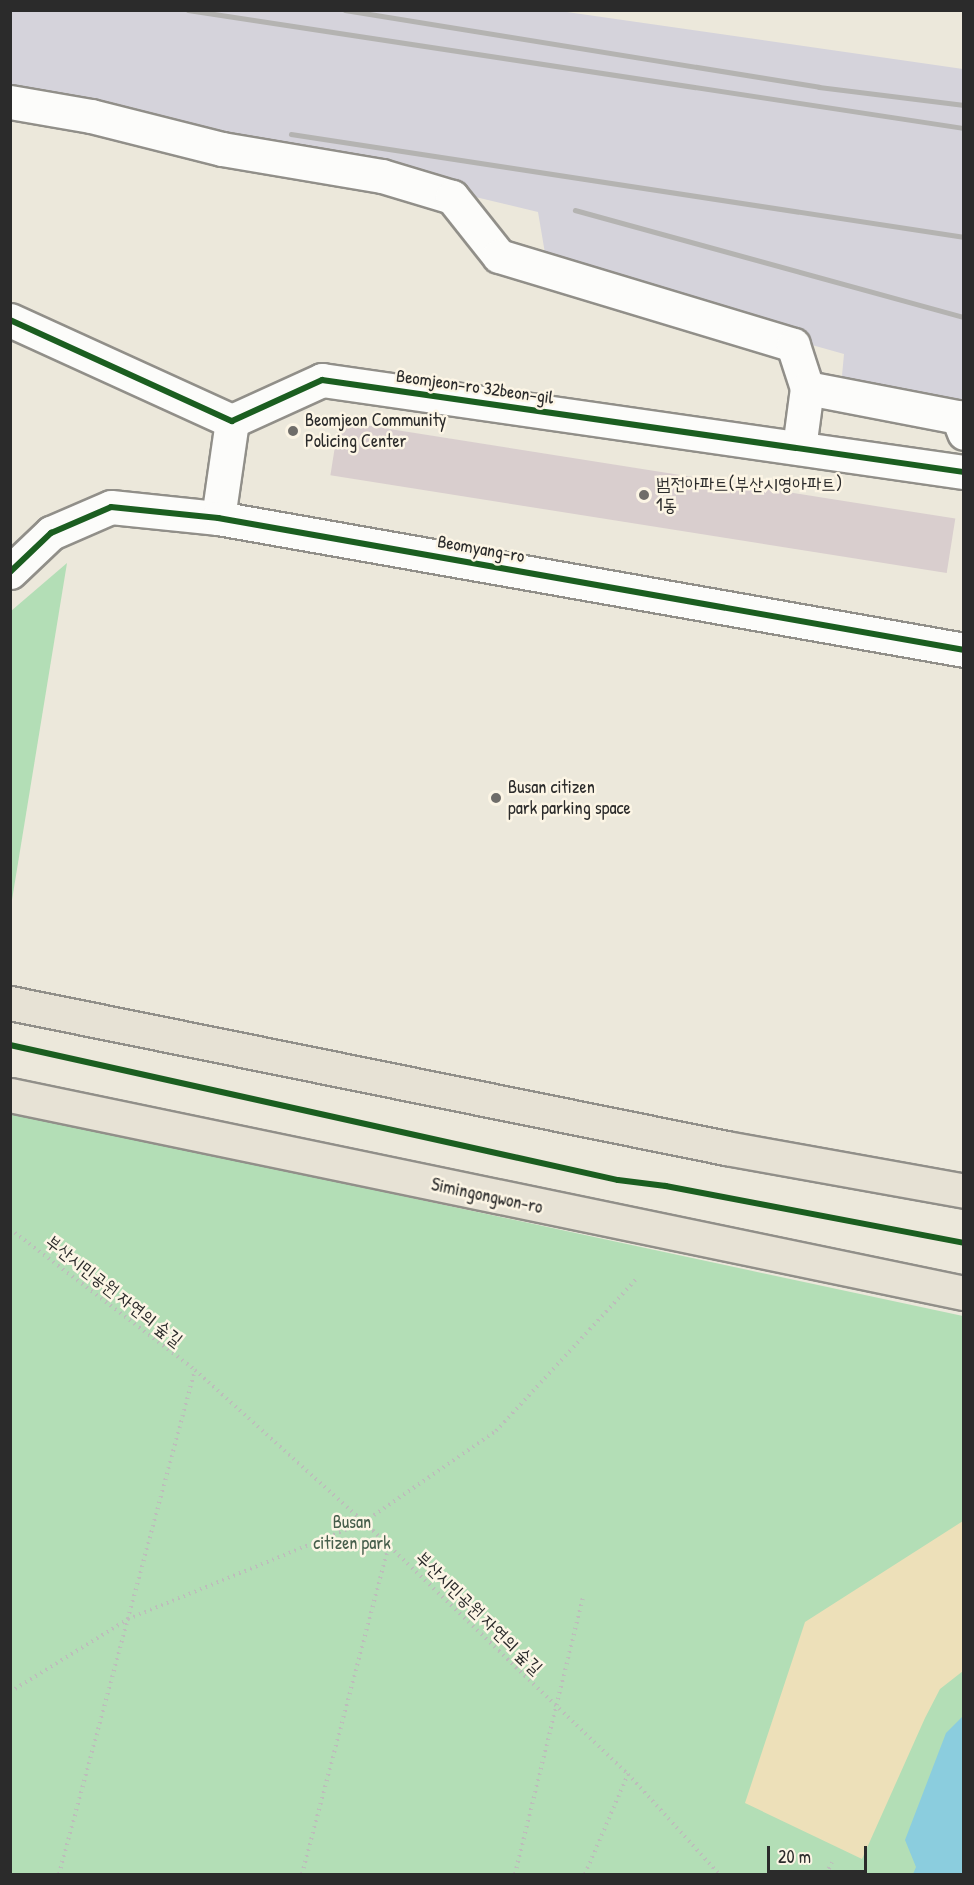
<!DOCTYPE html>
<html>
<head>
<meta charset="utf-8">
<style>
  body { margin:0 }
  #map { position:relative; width:974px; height:1885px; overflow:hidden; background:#ece8db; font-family:"Patrick Hand","Poor Story",sans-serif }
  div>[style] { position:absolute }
  .industrial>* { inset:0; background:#d5d3db }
  .green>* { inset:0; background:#b3deb6 }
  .sand>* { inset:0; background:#ede0b9 }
  .water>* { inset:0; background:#8bcdde }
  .building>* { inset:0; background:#d9cece; transform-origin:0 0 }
  .path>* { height:4px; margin-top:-2px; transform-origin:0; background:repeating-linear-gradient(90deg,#bdbdbb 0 1.5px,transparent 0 6px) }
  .roads { filter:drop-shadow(2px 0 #918f89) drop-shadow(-2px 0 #918f89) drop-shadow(0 2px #918f89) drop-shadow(0 -2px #918f89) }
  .minor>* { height:33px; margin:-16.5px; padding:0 16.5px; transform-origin:16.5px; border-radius:16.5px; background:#fcfcfa }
  .major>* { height:33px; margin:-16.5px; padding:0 16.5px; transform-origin:16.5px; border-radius:16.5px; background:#e7e2d5 }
  .rail>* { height:4.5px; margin:-2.25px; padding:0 2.25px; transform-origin:2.25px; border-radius:2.25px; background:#b4b3b1 }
  .cycleway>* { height:6px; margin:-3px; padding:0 3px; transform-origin:3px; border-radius:3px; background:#1b5e20 }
  .dots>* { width:16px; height:16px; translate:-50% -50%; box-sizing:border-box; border:3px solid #fcf5e5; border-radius:50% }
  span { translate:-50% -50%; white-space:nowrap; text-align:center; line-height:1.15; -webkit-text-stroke:5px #fcf5e5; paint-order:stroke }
  .street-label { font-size:18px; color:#2b2b2b }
  .poi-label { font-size:18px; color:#2b2b2b }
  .left { translate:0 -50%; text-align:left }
  .park-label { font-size:18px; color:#465e4b }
  .frame { position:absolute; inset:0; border:12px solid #2b2b2b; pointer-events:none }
  .scale { position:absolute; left:767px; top:1846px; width:100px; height:27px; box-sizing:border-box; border:3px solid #2b2b2b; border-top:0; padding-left:8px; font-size:18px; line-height:21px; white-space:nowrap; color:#2b2b2b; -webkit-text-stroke:4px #fcf5e5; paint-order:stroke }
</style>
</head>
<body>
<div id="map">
  <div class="industrial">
    <div style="clip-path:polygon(553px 10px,963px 69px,963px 417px,840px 397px,844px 354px,548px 271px,538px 212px,274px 149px,11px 99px,10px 11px)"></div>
  </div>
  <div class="green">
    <div style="clip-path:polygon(67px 563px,11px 906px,11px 611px)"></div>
    <div style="clip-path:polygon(10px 1112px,963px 1316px,963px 1874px,11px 1874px)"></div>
  </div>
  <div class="sand">
    <div style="clip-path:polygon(963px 1521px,963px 1671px,940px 1689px,925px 1718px,862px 1859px,745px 1803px,805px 1622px)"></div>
  </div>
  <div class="water">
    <div style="clip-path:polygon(963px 1716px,963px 1874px,913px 1874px,916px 1867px,905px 1840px,946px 1733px)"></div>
  </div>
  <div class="building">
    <div style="left:339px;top:421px;width:624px;height:55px;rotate:9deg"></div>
  </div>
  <div class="path">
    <div style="left:10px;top:1229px;width:233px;rotate:37.3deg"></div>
    <div style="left:195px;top:1370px;width:227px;rotate:42deg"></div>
    <div style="left:364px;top:1522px;width:365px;rotate:43.7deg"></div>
    <div style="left:628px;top:1774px;width:135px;rotate:47.7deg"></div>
    <div style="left:10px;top:1692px;width:139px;rotate:-31.7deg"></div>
    <div style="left:128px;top:1619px;width:255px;rotate:-22.3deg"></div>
    <div style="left:364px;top:1522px;width:160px;rotate:-34.6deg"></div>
    <div style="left:496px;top:1431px;width:209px;rotate:-47.3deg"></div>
    <div style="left:59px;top:1874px;width:522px;rotate:-74.9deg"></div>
    <div style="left:302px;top:1874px;width:340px;rotate:-75.2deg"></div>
    <div style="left:515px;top:1874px;width:285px;rotate:-76.2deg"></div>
    <div style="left:585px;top:1874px;width:109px;rotate:-66.7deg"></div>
    <div style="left:826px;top:1874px;width:13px;rotate:-63deg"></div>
  </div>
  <div class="roads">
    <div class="minor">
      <div style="left:10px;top:102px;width:82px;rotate:9.8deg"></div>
      <div style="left:91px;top:116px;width:135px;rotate:14.1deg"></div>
      <div style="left:222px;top:149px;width:162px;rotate:9.6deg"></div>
      <div style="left:382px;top:176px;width:73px;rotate:16.7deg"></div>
      <div style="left:452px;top:197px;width:75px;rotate:51.5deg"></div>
      <div style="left:499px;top:256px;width:307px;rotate:16.8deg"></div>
      <div style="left:793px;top:345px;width:45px;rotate:72deg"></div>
      <div style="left:10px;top:320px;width:244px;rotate:24.5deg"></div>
      <div style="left:232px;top:421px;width:99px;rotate:-24.5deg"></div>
      <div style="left:322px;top:380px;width:649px;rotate:8.16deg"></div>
      <div style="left:799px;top:448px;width:61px;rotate:-82.4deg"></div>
      <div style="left:807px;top:388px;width:154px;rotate:10.9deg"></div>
      <div style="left:958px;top:417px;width:17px;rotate:69deg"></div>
      <div style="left:218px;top:518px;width:98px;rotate:-81.8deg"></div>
      <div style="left:10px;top:572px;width:57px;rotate:-43.6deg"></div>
      <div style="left:51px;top:533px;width:65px;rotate:-23.4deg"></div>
      <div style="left:111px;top:507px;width:108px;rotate:5.9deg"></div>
      <div style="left:218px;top:518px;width:758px;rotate:10.03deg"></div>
    </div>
    <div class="major">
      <div style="left:10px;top:1003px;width:731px;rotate:11.45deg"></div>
      <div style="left:726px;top:1148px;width:242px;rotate:10.2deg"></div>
      <div style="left:10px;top:1095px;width:974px;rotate:11.73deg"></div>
    </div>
  </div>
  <div class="rail">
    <div style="left:188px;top:10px;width:785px;rotate:8.65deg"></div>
    <div style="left:345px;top:10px;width:480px;rotate:9.2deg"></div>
    <div style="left:819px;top:87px;width:146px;rotate:7.1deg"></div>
    <div style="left:291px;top:134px;width:681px;rotate:8.7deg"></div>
    <div style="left:575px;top:210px;width:403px;rotate:15.4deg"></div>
  </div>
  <div class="cycleway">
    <div style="left:10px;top:320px;width:244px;rotate:24.5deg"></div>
    <div style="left:232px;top:421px;width:99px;rotate:-24.5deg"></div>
    <div style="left:322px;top:380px;width:649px;rotate:8.16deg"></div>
    <div style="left:10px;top:572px;width:57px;rotate:-43.6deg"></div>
    <div style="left:51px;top:533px;width:65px;rotate:-23.4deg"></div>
    <div style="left:111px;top:507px;width:108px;rotate:5.9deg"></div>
    <div style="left:218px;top:518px;width:758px;rotate:10.03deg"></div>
    <div style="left:10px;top:1045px;width:623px;rotate:12.52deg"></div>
    <div style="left:618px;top:1180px;width:48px;rotate:7.1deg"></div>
    <div style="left:666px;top:1186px;width:303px;rotate:10.8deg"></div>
  </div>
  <div class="dots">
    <div style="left:293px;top:431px;background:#6f6d69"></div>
    <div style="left:644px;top:495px;background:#6f6d69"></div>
    <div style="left:496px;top:798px;background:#6f6d69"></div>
  </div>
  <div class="street-label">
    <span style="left:475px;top:387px;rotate:8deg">Beomjeon-ro 32beon-gil</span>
    <span style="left:481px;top:549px;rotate:10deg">Beomyang-ro</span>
    <span style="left:487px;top:1196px;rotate:12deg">Simingongwon-ro</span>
    <span style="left:114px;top:1291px;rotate:38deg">부산시민공원 자연의 숲길</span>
    <span style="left:479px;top:1613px;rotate:44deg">부산시민공원 자연의 숲길</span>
  </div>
  <div class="poi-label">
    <span class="left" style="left:305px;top:431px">Beomjeon Community<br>Policing Center</span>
    <span class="left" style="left:656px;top:495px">범전아파트(부산시영아파트)<br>1동</span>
    <span class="left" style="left:508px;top:798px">Busan citizen<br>park parking space</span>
  </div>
  <div class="park-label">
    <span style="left:352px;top:1533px">Busan<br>citizen park</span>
  </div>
  <div class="frame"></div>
  <div class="scale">20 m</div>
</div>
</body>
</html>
